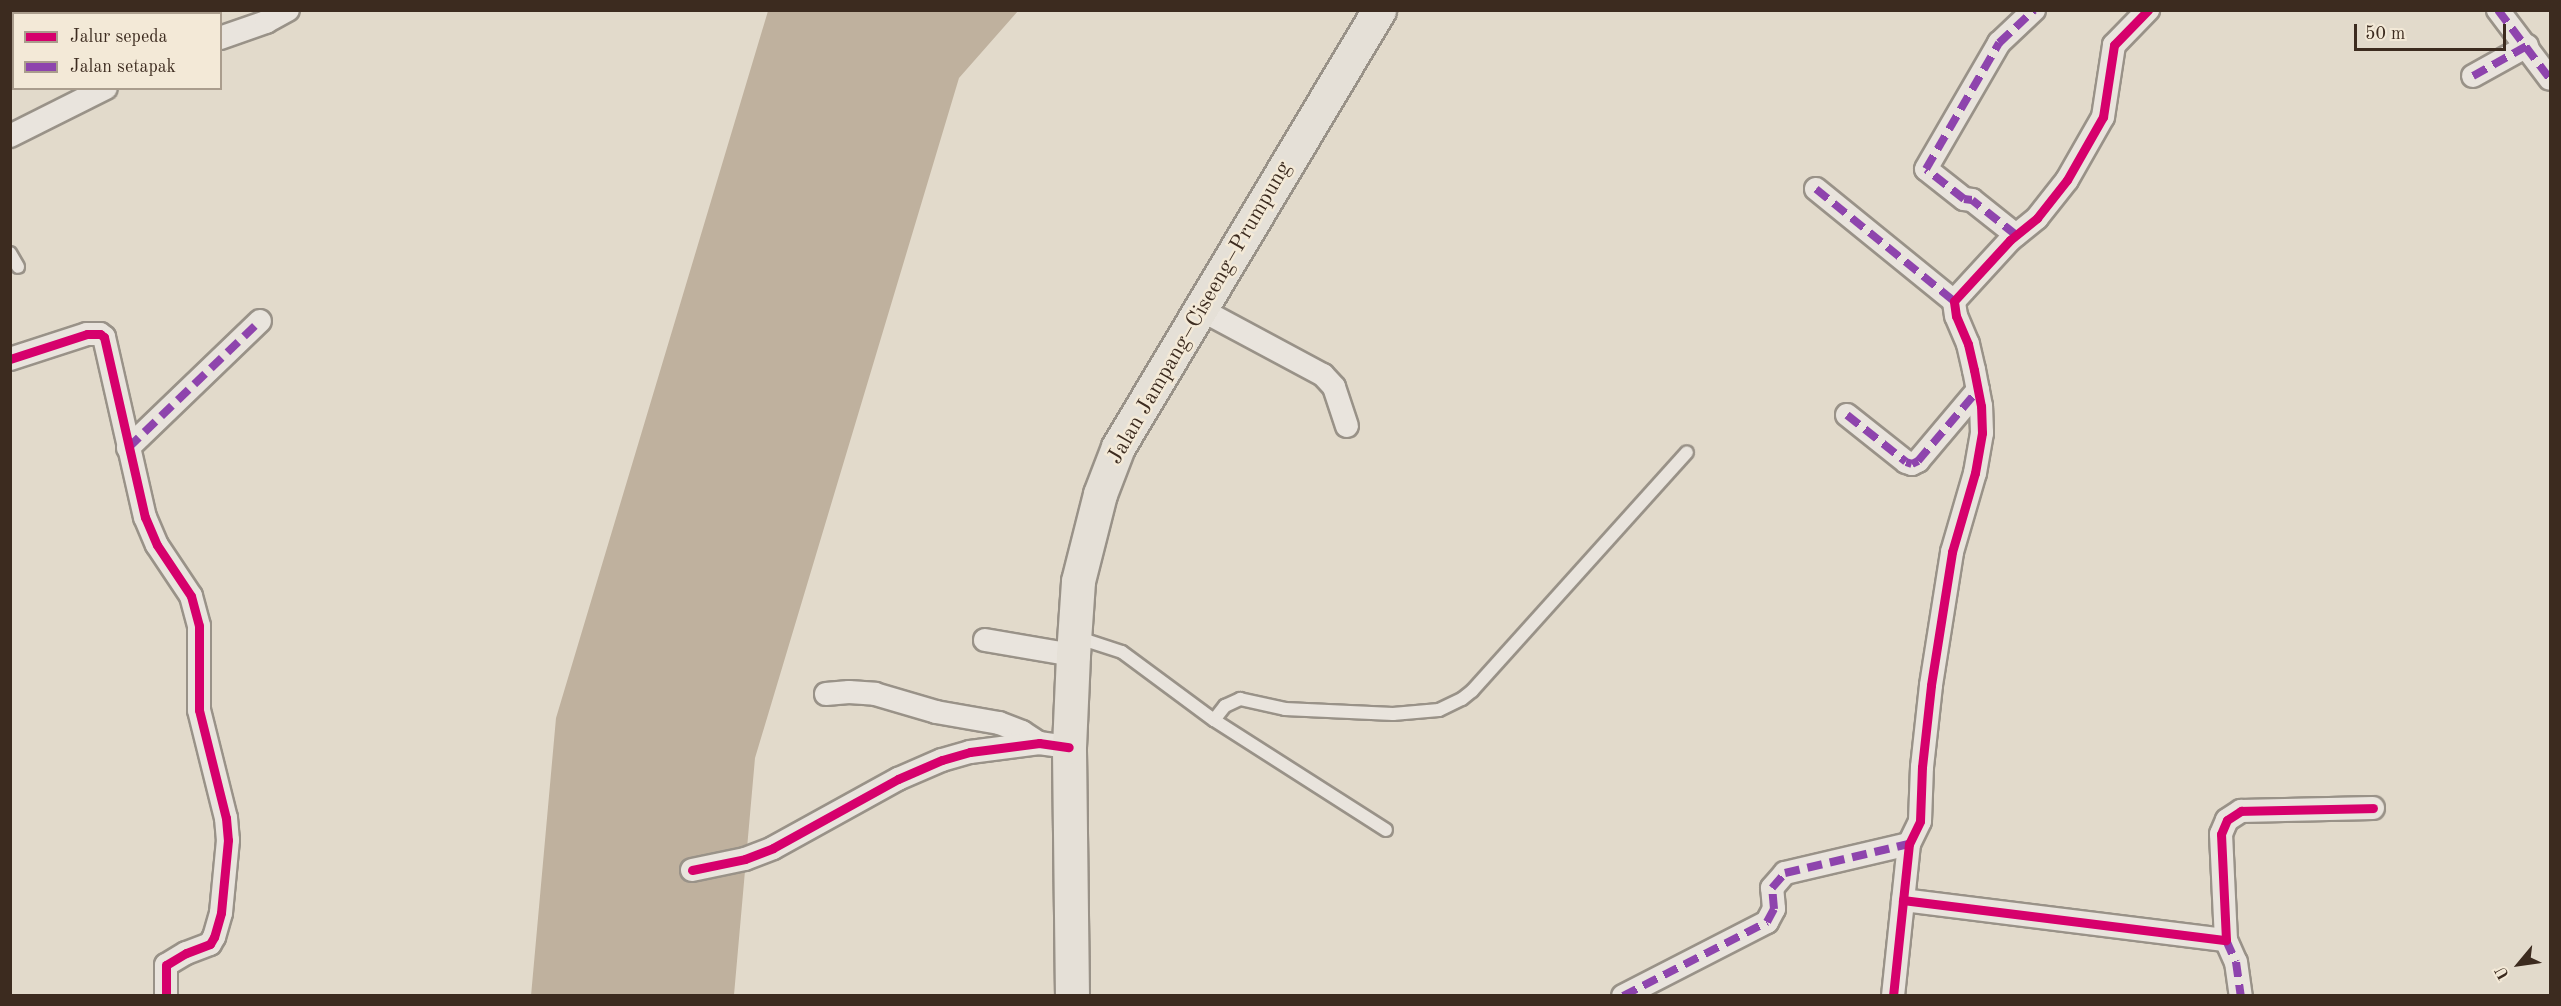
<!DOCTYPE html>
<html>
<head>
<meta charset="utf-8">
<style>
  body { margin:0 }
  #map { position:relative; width:2561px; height:1006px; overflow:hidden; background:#e2dacb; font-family:"Old Standard TT",serif }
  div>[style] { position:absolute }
  .water>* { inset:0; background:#bfb19e }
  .roads { filter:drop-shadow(2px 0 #999288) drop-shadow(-2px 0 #999288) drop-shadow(0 2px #999288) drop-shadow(0 -2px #999288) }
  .service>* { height:12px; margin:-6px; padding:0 6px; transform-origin:6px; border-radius:6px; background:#e9e4dd }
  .minor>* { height:22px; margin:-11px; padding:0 11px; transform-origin:11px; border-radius:11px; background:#e9e4dd }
  .primary>* { height:33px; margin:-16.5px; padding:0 16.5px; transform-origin:16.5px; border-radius:16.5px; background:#e5e0d7 }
  .quiet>* { height:8px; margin-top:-4px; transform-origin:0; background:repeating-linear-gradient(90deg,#8e44ad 0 15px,transparent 0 23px) }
  .cycleway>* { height:9px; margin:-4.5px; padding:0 4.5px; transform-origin:4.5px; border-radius:4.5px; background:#d6006c }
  span { translate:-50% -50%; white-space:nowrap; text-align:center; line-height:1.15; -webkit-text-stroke:5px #f3e9d7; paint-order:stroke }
  .street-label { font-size:22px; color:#3c2b1f }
  .frame { position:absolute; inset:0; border:12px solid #3c2b1f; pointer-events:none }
  .legend { position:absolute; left:12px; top:12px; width:210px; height:78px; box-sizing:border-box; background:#f3e9d7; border:2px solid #aa9d8d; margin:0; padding:8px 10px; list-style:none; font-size:18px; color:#3c2b1f }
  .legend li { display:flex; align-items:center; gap:12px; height:30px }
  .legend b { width:30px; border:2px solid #aa9d8d }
  .north { position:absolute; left:2489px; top:934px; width:60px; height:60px; -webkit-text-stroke:4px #f3e9d7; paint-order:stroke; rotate:241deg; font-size:16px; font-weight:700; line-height:24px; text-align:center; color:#3c2b1f }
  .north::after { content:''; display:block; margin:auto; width:21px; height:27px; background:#3c2b1f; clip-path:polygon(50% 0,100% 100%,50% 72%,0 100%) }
  .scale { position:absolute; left:2354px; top:24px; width:152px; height:27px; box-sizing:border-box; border:3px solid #3c2b1f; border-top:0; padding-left:8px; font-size:18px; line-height:21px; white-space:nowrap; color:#3c2b1f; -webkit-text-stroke:4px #f3e9d7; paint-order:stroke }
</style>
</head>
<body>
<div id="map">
  <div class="water">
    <div style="clip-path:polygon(768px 11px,1018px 11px,959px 78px,755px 758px,734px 995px,531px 996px,556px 718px)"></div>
  </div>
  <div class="roads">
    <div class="service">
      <div style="left:10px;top:253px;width:16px;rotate:60deg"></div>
      <div style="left:1076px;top:637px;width:48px;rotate:18.1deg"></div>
      <div style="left:1122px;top:652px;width:114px;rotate:36.5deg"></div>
      <div style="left:1214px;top:720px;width:204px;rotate:32.6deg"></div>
      <div style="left:1214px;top:720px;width:18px;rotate:-52deg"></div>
      <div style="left:1225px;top:706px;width:17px;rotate:-25deg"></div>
      <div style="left:1240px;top:699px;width:46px;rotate:12.5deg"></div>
      <div style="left:1285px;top:709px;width:108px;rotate:2.7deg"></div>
      <div style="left:1393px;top:714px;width:46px;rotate:-5deg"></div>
      <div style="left:1439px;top:710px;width:25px;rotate:-26deg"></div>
      <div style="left:1462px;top:699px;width:13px;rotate:-39deg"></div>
      <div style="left:1472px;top:691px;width:321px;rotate:-48deg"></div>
    </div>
    <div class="minor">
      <div style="left:2498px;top:10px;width:86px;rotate:53deg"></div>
      <div style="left:220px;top:38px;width:49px;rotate:-19.2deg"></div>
      <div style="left:266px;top:22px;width:25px;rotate:-29deg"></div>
      <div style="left:2473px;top:76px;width:62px;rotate:-29.1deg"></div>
      <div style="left:10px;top:136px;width:107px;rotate:-26.6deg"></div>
      <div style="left:1816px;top:189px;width:178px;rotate:39.1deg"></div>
      <div style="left:2016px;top:235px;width:56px;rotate:-141.5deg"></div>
      <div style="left:1972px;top:200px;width:8px;rotate:-173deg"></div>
      <div style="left:1964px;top:199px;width:48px;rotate:-141.7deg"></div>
      <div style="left:1926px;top:169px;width:146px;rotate:-59.9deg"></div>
      <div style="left:1999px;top:43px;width:48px;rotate:-43.3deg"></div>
      <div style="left:1198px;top:308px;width:142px;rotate:28.2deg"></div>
      <div style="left:1323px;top:375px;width:16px;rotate:47deg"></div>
      <div style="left:1334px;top:387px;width:41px;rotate:71.6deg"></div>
      <div style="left:10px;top:359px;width:81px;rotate:-18deg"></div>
      <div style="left:87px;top:334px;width:13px"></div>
      <div style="left:100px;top:334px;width:5px;rotate:37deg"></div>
      <div style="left:104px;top:337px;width:185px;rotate:77.2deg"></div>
      <div style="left:145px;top:517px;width:30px;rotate:67deg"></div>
      <div style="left:157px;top:545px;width:61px;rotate:56.3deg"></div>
      <div style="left:191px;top:596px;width:31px;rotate:75deg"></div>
      <div style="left:199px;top:626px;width:84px;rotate:90deg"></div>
      <div style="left:199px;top:710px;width:111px;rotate:76deg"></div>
      <div style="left:226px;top:818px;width:22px;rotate:85deg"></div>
      <div style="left:228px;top:840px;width:73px;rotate:95.5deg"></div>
      <div style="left:221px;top:913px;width:25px;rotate:106deg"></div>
      <div style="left:214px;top:937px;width:8px;rotate:120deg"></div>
      <div style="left:210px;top:944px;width:26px;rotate:159deg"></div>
      <div style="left:186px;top:953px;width:23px;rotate:149deg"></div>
      <div style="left:166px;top:965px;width:31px;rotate:90deg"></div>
      <div style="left:1847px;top:415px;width:75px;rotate:38.5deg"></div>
      <div style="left:1906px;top:462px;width:6px;rotate:18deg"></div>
      <div style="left:1912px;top:464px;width:7px;rotate:-27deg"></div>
      <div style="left:1918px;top:461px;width:93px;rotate:-49.8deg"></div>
      <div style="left:128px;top:448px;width:183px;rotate:-43.9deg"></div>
      <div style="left:985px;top:640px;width:89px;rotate:9.7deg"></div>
      <div style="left:826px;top:694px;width:23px;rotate:-5deg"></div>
      <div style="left:849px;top:692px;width:26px;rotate:4deg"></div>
      <div style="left:875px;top:694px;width:64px;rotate:16.4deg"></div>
      <div style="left:936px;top:712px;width:64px;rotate:9.9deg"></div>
      <div style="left:999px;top:723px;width:25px;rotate:21deg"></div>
      <div style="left:1022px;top:732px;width:20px;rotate:33deg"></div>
      <div style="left:692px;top:870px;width:54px;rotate:-11.7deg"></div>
      <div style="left:745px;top:859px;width:30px;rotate:-21deg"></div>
      <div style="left:773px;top:848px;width:143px;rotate:-28.9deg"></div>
      <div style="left:898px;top:779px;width:48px;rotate:-23.4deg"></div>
      <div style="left:942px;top:760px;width:29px;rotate:-16deg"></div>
      <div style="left:970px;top:752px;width:70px;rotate:-7.4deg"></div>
      <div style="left:1039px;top:743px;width:30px;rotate:8deg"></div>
      <div style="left:1903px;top:900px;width:325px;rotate:7.1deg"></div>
      <div style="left:2226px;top:940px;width:106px;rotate:-92.7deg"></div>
      <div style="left:2221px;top:834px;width:15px;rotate:-67deg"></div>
      <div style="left:2227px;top:820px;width:17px;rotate:-33deg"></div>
      <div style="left:2241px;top:811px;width:132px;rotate:-1.3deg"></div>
      <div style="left:2226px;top:940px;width:24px;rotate:66deg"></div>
      <div style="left:2236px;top:962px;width:34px;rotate:82deg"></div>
      <div style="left:1623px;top:996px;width:162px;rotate:-27.2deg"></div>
      <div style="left:1767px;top:922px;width:15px;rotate:-62deg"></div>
      <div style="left:1774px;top:909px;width:21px;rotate:-95deg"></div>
      <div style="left:1772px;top:888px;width:20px;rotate:-49deg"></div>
      <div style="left:1785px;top:873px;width:127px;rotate:-13.2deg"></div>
      <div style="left:1893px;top:996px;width:153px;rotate:-84deg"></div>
      <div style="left:1909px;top:844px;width:25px;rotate:-64deg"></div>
      <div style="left:1920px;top:821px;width:54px;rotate:-87.9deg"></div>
      <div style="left:1922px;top:767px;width:82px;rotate:-83.7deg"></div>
      <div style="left:1931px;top:685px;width:135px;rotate:-81deg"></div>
      <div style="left:1952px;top:552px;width:82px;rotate:-73.8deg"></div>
      <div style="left:1975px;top:473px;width:41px;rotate:-80.1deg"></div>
      <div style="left:1982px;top:433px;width:27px;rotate:-92deg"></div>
      <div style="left:1981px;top:406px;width:37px;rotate:-101deg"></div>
      <div style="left:1974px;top:370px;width:27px;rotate:-103deg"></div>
      <div style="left:1968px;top:344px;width:30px;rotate:-113deg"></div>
      <div style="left:1956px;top:316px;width:15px;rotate:-98deg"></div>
      <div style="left:1954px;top:301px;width:83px;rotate:-47.4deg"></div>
      <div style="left:2010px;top:240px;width:35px;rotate:-39deg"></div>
      <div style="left:2037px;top:218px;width:48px;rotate:-51.7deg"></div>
      <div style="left:2067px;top:180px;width:73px;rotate:-60.3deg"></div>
      <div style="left:2103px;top:117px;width:73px;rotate:-81.3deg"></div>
      <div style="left:2114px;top:45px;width:49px;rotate:-45.8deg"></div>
    </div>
    <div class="primary">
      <div style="left:1072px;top:996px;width:249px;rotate:-90.7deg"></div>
      <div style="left:1069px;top:747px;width:92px;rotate:-87.5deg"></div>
      <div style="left:1073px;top:655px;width:74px;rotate:-86.1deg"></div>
      <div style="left:1078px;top:581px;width:90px;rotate:-75.8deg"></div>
      <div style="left:1100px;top:494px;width:50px;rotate:-69deg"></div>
      <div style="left:1118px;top:447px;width:509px;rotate:-59.15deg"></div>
    </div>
  </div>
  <div class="quiet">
    <div style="left:2498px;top:10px;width:86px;rotate:53deg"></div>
    <div style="left:2473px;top:76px;width:62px;rotate:-29.1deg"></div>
    <div style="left:1816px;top:189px;width:178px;rotate:39.1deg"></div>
    <div style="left:2016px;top:235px;width:56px;rotate:-141.5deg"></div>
    <div style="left:1972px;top:200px;width:8px;rotate:-173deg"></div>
    <div style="left:1964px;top:199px;width:48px;rotate:-141.7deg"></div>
    <div style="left:1926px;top:169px;width:146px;rotate:-59.9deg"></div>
    <div style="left:1999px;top:43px;width:48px;rotate:-43.3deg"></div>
    <div style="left:1847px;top:415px;width:75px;rotate:38.5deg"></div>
    <div style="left:1906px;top:462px;width:6px;rotate:18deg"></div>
    <div style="left:1912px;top:464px;width:7px;rotate:-27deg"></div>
    <div style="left:1918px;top:461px;width:93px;rotate:-49.8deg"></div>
    <div style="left:128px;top:448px;width:183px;rotate:-43.9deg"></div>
    <div style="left:2226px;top:940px;width:24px;rotate:66deg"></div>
    <div style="left:2236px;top:962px;width:34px;rotate:82deg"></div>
    <div style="left:1623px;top:996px;width:162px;rotate:-27.2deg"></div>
    <div style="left:1767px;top:922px;width:15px;rotate:-62deg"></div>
    <div style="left:1774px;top:909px;width:21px;rotate:-95deg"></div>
    <div style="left:1772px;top:888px;width:20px;rotate:-49deg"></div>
    <div style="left:1785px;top:873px;width:127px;rotate:-13.2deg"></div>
  </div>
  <div class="cycleway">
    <div style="left:10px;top:359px;width:81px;rotate:-18deg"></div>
    <div style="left:87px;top:334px;width:13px"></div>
    <div style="left:100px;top:334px;width:5px;rotate:37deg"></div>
    <div style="left:104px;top:337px;width:185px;rotate:77.2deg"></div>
    <div style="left:145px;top:517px;width:30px;rotate:67deg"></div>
    <div style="left:157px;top:545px;width:61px;rotate:56.3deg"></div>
    <div style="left:191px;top:596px;width:31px;rotate:75deg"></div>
    <div style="left:199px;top:626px;width:84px;rotate:90deg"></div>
    <div style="left:199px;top:710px;width:111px;rotate:76deg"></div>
    <div style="left:226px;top:818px;width:22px;rotate:85deg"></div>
    <div style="left:228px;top:840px;width:73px;rotate:95.5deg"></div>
    <div style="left:221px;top:913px;width:25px;rotate:106deg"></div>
    <div style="left:214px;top:937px;width:8px;rotate:120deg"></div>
    <div style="left:210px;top:944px;width:26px;rotate:159deg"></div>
    <div style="left:186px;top:953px;width:23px;rotate:149deg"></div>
    <div style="left:166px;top:965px;width:31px;rotate:90deg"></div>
    <div style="left:692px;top:870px;width:54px;rotate:-11.7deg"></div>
    <div style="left:745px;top:859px;width:30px;rotate:-21deg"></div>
    <div style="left:773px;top:848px;width:143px;rotate:-28.9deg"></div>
    <div style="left:898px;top:779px;width:48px;rotate:-23.4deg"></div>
    <div style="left:942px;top:760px;width:29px;rotate:-16deg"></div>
    <div style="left:970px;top:752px;width:70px;rotate:-7.4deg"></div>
    <div style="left:1039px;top:743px;width:30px;rotate:8deg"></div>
    <div style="left:1903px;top:900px;width:325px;rotate:7.1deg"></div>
    <div style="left:2226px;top:940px;width:106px;rotate:-92.7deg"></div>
    <div style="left:2221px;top:834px;width:15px;rotate:-67deg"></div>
    <div style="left:2227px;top:820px;width:17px;rotate:-33deg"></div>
    <div style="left:2241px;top:811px;width:132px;rotate:-1.3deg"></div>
    <div style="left:1893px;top:996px;width:153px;rotate:-84deg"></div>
    <div style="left:1909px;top:844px;width:25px;rotate:-64deg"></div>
    <div style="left:1920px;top:821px;width:54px;rotate:-87.9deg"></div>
    <div style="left:1922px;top:767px;width:82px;rotate:-83.7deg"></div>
    <div style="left:1931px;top:685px;width:135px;rotate:-81deg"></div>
    <div style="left:1952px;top:552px;width:82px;rotate:-73.8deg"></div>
    <div style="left:1975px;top:473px;width:41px;rotate:-80.1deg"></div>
    <div style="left:1982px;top:433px;width:27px;rotate:-92deg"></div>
    <div style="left:1981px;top:406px;width:37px;rotate:-101deg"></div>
    <div style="left:1974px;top:370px;width:27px;rotate:-103deg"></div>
    <div style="left:1968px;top:344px;width:30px;rotate:-113deg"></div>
    <div style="left:1956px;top:316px;width:15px;rotate:-98deg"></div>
    <div style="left:1954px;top:301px;width:83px;rotate:-47.4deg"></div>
    <div style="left:2010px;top:240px;width:35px;rotate:-39deg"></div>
    <div style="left:2037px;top:218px;width:48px;rotate:-51.7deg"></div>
    <div style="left:2067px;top:180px;width:73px;rotate:-60.3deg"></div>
    <div style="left:2103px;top:117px;width:73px;rotate:-81.3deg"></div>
    <div style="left:2114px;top:45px;width:49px;rotate:-45.8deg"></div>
  </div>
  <div class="street-label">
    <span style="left:1200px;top:313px;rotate:-60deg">Jalan Jampang–Ciseeng–Prumpung</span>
  </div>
  <div class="frame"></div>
  <ul class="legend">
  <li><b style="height:8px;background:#d6006c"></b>Jalur sepeda</li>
  <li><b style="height:8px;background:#8e44ad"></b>Jalan setapak</li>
  </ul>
  <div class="north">U</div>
  <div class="scale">50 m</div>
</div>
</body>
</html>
